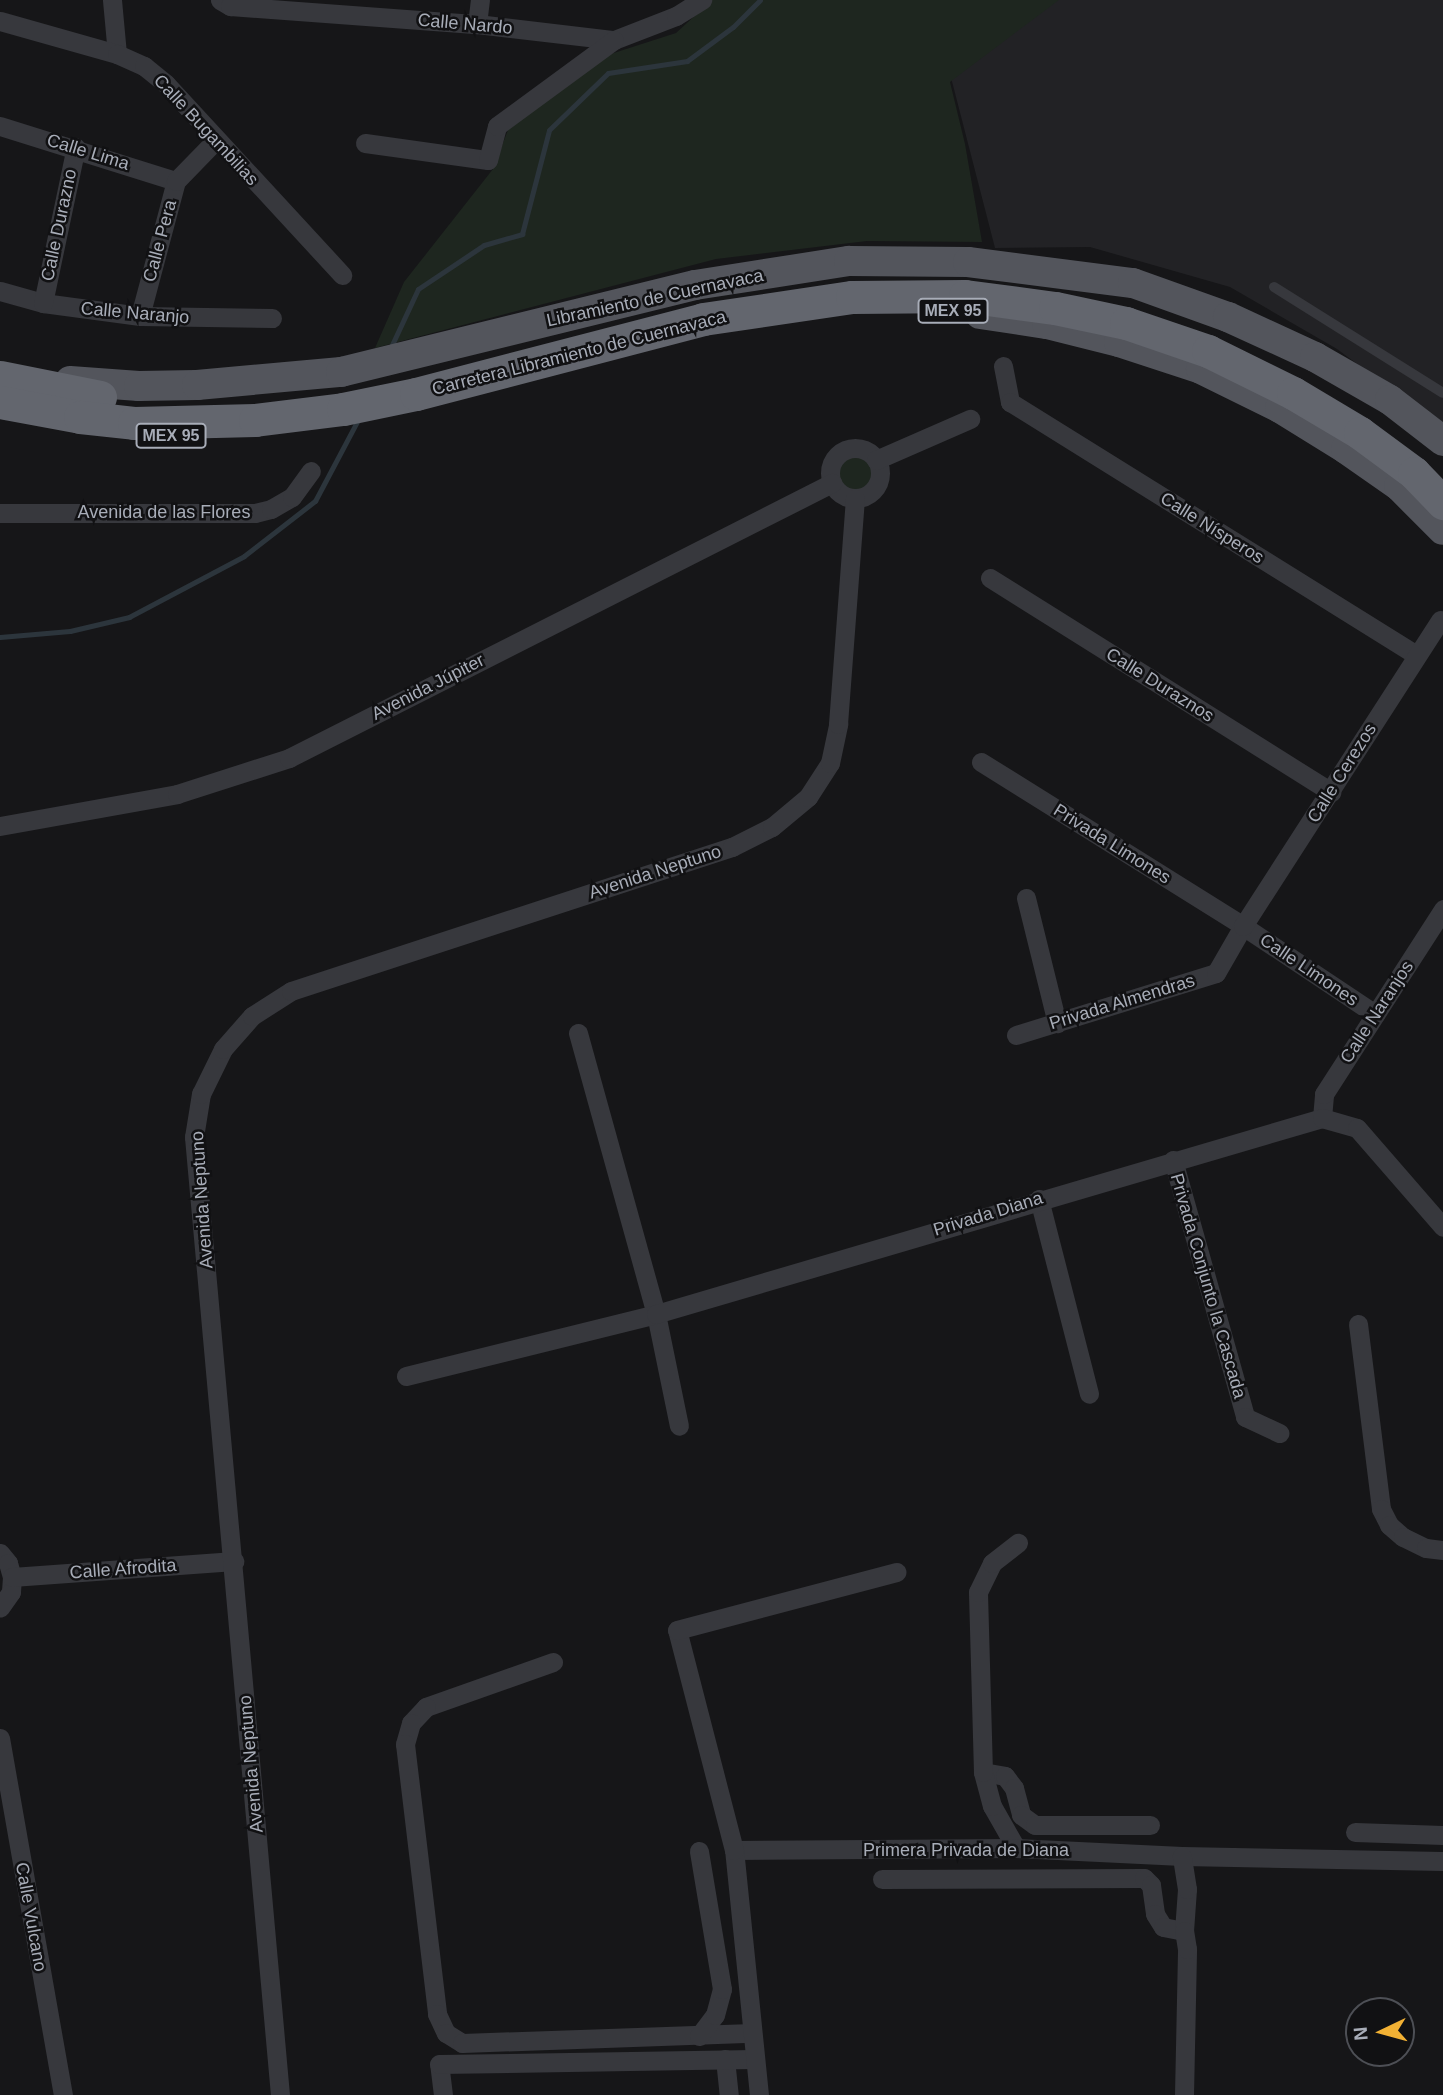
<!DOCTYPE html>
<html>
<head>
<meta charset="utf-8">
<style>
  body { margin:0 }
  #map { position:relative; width:1443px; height:2095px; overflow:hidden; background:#161618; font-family:Arial,sans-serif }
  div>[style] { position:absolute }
  .built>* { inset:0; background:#222225 }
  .green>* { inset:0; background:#1e261f }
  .round { border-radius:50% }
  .stream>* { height:5px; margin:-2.5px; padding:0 2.5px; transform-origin:2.5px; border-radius:2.5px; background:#2c353c }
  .lane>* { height:10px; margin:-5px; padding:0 5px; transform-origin:5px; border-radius:5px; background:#37383d }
  .street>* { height:19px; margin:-9.5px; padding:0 9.5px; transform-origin:9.5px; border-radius:9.5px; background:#37383d }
  .street>.ring { margin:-9.5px; padding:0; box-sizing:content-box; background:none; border:19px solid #37383d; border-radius:50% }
  .primary>* { height:30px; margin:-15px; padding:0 15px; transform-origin:15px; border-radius:15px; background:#53555c }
  .highway>* { height:33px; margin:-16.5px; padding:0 16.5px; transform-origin:16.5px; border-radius:16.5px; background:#63666e }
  span { translate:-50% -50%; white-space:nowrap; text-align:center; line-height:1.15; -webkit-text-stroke:5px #111113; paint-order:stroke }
  .shield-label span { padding:2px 5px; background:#111113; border:2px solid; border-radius:5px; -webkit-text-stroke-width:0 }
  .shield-label { font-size:16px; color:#a8adb8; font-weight:700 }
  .street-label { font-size:18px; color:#a8adb8 }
  .north { position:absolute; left:1345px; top:1997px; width:70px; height:70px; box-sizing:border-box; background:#111113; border:2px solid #4d4f55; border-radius:50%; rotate:265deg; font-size:19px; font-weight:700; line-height:28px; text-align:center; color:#a8adb8 }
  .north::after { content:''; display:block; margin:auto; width:24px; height:32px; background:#f2b134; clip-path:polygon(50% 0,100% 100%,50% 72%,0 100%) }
</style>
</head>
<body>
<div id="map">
  <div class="built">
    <div style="clip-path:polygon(931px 0,1443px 0,1443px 428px,1337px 349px,1230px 287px,1090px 247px,995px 248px)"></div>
  </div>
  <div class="green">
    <div style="clip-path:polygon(712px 0,1059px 0,950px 82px,965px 144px,982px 242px,867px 241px,716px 259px,375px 348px,404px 282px,493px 169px,508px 130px,592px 60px,676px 33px)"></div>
    <div class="round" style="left:836px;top:453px;width:38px;height:38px"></div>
  </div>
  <div class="stream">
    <div style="left:390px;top:349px;width:66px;rotate:-65deg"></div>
    <div style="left:418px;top:289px;width:79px;rotate:-33.7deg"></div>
    <div style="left:484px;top:245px;width:40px;rotate:-16deg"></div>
    <div style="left:522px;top:234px;width:107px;rotate:-75.4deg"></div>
    <div style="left:549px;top:130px;width:82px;rotate:-44deg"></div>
    <div style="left:608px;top:73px;width:80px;rotate:-8.6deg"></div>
    <div style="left:687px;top:61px;width:57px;rotate:-36.5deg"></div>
    <div style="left:733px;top:27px;width:38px;rotate:-45deg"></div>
    <div style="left:0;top:637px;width:70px;rotate:-4.9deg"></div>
    <div style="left:70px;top:631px;width:61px;rotate:-13.3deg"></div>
    <div style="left:129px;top:617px;width:130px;rotate:-27.9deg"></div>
    <div style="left:244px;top:556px;width:90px;rotate:-37.8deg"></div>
    <div style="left:315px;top:501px;width:94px;rotate:-62.1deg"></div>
  </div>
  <div class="lane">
    <div style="left:1274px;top:287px;width:199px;rotate:32.1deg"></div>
  </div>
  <div class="street">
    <div style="left:112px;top:0;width:54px;rotate:84.7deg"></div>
    <div style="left:220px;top:0;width:12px;rotate:31deg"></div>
    <div style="left:230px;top:6px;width:248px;rotate:4.2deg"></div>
    <div style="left:477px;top:24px;width:138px;rotate:6.7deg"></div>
    <div style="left:614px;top:40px;width:66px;rotate:-21.2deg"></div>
    <div style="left:676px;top:16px;width:31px;rotate:-32deg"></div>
    <div style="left:0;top:21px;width:122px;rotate:15.8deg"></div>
    <div style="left:117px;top:54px;width:30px;rotate:24deg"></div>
    <div style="left:144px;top:66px;width:28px;rotate:39deg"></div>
    <div style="left:166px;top:84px;width:260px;rotate:47.3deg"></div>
    <div style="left:477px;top:24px;width:24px;rotate:-83deg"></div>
    <div style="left:0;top:126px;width:184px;rotate:17.4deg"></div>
    <div style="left:365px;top:143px;width:124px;rotate:7.9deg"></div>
    <div style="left:488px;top:160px;width:35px;rotate:-75deg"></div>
    <div style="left:497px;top:126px;width:145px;rotate:-36.3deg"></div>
    <div style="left:0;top:291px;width:45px;rotate:15.6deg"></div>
    <div style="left:43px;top:303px;width:98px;rotate:7.6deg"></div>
    <div style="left:140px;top:316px;width:132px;rotate:0.9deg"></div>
    <div style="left:43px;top:303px;width:159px;rotate:-78.1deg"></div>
    <div style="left:140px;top:316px;width:140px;rotate:-75.1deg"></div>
    <div style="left:176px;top:181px;width:57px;rotate:-45.7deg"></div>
    <div style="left:1003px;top:366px;width:37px;rotate:79deg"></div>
    <div style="left:1010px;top:402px;width:477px;rotate:31.9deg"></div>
    <div class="ring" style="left:830px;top:448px;width:31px;height:31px"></div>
    <div style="left:876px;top:460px;width:103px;rotate:-23.6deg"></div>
    <div style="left:0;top:513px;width:255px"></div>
    <div style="left:255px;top:513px;width:16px;rotate:-14deg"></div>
    <div style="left:271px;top:509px;width:24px;rotate:-30deg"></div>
    <div style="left:292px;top:497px;width:32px;rotate:-54deg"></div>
    <div style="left:990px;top:578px;width:403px;rotate:32.1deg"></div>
    <div style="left:981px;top:762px;width:309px;rotate:32deg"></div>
    <div style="left:1243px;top:926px;width:159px;rotate:33.7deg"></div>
    <div style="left:0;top:826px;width:180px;rotate:-10.2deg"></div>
    <div style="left:177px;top:794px;width:118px;rotate:-17.8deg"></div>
    <div style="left:289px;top:758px;width:609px;rotate:-26.86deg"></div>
    <div style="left:1026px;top:898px;width:129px;rotate:76.1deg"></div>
    <div style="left:578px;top:1033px;width:292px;rotate:74.5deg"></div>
    <div style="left:656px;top:1314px;width:114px;rotate:78.4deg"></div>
    <div style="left:1016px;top:1035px;width:209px;rotate:-17.2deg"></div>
    <div style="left:1216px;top:973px;width:54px;rotate:-60.1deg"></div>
    <div style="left:1243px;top:926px;width:364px;rotate:-57.2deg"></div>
    <div style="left:1322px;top:1118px;width:24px;rotate:-85deg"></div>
    <div style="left:1324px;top:1094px;width:220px;rotate:-57.2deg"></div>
    <div style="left:1173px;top:1160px;width:267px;rotate:74.3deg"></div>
    <div style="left:1245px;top:1417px;width:38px;rotate:25deg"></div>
    <div style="left:1039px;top:1199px;width:201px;rotate:75.6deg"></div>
    <div style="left:1358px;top:1324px;width:186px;rotate:82.9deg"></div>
    <div style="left:1381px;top:1509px;width:18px;rotate:63deg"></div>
    <div style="left:1389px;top:1525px;width:18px;rotate:41deg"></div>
    <div style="left:1403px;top:1537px;width:25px;rotate:26deg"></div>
    <div style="left:1426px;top:1548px;width:17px;rotate:7deg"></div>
    <div style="left:406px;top:1376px;width:258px;rotate:-13.9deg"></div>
    <div style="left:656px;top:1314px;width:694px;rotate:-16.4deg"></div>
    <div style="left:1322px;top:1118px;width:36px;rotate:16deg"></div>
    <div style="left:1357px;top:1128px;width:131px;rotate:49deg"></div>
    <div style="left:0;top:1553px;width:13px;rotate:51deg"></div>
    <div style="left:8px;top:1563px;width:15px;rotate:74deg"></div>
    <div style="left:12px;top:1577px;width:15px;rotate:94deg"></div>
    <div style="left:11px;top:1592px;width:19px;rotate:125deg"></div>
    <div style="left:12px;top:1577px;width:223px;rotate:-4.1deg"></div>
    <div style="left:553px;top:1662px;width:135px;rotate:160.5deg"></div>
    <div style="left:426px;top:1707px;width:22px;rotate:133deg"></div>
    <div style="left:411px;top:1723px;width:22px;rotate:106deg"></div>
    <div style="left:405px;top:1744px;width:272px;rotate:83.2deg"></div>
    <div style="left:437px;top:2014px;width:21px;rotate:65deg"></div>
    <div style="left:446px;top:2033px;width:19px;rotate:32deg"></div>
    <div style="left:462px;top:2043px;width:290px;rotate:-2deg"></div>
    <div style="left:0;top:1738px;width:363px;rotate:80deg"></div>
    <div style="left:983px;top:1772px;width:22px;rotate:10deg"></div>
    <div style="left:1005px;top:1776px;width:15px;rotate:53deg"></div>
    <div style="left:1014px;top:1788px;width:28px;rotate:75deg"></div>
    <div style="left:1021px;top:1815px;width:17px;rotate:36deg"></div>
    <div style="left:1035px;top:1825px;width:115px"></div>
    <div style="left:1355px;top:1832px;width:88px;rotate:2deg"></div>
    <div style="left:1016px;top:1848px;width:48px;rotate:-119.7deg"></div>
    <div style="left:992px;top:1806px;width:35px;rotate:-105deg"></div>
    <div style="left:983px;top:1772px;width:180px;rotate:-91.6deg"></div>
    <div style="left:978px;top:1592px;width:32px;rotate:-64deg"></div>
    <div style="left:992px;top:1563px;width:33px;rotate:-38deg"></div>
    <div style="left:734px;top:1850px;width:282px;rotate:-0.4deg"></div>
    <div style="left:1016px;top:1848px;width:166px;rotate:2.8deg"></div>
    <div style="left:1182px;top:1856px;width:261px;rotate:1.1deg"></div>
    <div style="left:882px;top:1879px;width:262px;rotate:-0.2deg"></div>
    <div style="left:1144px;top:1878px;width:10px;rotate:45deg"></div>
    <div style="left:1151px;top:1885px;width:29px;rotate:82deg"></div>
    <div style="left:1155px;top:1914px;width:15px;rotate:58deg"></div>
    <div style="left:1163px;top:1927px;width:21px;rotate:11deg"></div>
    <div style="left:1184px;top:1931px;width:42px;rotate:-85.9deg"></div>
    <div style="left:1187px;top:1889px;width:33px;rotate:-99deg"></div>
    <div style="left:699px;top:2036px;width:26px;rotate:-53deg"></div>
    <div style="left:715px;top:2015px;width:27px;rotate:-75deg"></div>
    <div style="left:722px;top:1989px;width:140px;rotate:-99.5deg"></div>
    <div style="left:725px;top:2059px;width:36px;rotate:84deg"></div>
    <div style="left:280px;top:2095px;width:962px;rotate:-95.13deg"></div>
    <div style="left:194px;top:1137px;width:44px;rotate:-80.8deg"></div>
    <div style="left:201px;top:1094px;width:50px;rotate:-63.9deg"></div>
    <div style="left:223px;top:1049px;width:44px;rotate:-48.7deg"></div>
    <div style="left:252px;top:1016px;width:46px;rotate:-32.7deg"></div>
    <div style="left:291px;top:991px;width:464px;rotate:-18.1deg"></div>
    <div style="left:732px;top:847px;width:45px;rotate:-26.6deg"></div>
    <div style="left:772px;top:827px;width:47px;rotate:-39.8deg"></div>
    <div style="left:808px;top:797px;width:40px;rotate:-57.1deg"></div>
    <div style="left:830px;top:763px;width:40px;rotate:-78deg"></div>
    <div style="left:838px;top:724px;width:226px;rotate:-85.7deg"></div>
    <div style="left:443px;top:2095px;width:31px;rotate:-97deg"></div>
    <div style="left:439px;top:2064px;width:315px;rotate:-0.9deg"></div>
    <div style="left:759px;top:2095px;width:246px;rotate:-95.8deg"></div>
    <div style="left:734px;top:1850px;width:227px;rotate:-104.5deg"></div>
    <div style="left:677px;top:1630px;width:227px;rotate:-14.8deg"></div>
    <div style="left:1184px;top:2095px;width:146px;rotate:-88.8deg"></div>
    <div style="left:1187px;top:1949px;width:18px;rotate:-99deg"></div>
  </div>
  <div class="primary">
    <div style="left:980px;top:314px;width:68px;rotate:8.5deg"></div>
    <div style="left:1047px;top:324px;width:74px;rotate:14deg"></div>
    <div style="left:1119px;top:342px;width:86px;rotate:18.2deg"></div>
    <div style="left:1201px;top:369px;width:88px;rotate:26.3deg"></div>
    <div style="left:1280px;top:408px;width:78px;rotate:31.8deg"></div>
    <div style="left:1346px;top:449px;width:65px;rotate:34.9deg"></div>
    <div style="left:1399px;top:486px;width:62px;rotate:45deg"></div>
    <div style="left:70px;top:381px;width:69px;rotate:4.1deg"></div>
    <div style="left:139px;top:386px;width:58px;rotate:-1deg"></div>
    <div style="left:197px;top:385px;width:145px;rotate:-5.2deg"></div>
    <div style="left:341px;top:372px;width:365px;rotate:-13.8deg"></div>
    <div style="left:695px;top:285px;width:156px;rotate:-8.9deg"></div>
    <div style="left:849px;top:261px;width:119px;rotate:0.5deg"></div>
    <div style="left:968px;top:262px;width:166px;rotate:7.3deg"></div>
    <div style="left:1133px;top:283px;width:101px;rotate:19.7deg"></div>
    <div style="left:1228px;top:317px;width:96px;rotate:24.7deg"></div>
    <div style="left:1315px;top:357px;width:86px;rotate:29.8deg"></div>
    <div style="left:1390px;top:400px;width:67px;rotate:37.7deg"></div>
  </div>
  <div class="highway">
    <div style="left:0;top:377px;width:102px;rotate:11.3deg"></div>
    <div style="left:0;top:402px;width:81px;rotate:10.6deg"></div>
    <div style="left:80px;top:417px;width:54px;rotate:6.3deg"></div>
    <div style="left:134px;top:423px;width:121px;rotate:-1.4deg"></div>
    <div style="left:255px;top:420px;width:89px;rotate:-7.1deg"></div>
    <div style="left:343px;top:409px;width:75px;rotate:-11.6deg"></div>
    <div style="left:416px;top:394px;width:297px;rotate:-14.6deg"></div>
    <div style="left:703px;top:319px;width:151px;rotate:-8.4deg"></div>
    <div style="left:852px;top:297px;width:113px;rotate:-0.5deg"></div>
    <div style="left:965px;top:296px;width:91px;rotate:7.6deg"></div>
    <div style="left:1055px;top:308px;width:73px;rotate:11.9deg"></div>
    <div style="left:1126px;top:323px;width:87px;rotate:18.9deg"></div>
    <div style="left:1208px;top:351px;width:95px;rotate:26.3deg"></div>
    <div style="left:1293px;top:393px;width:78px;rotate:30.8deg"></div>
    <div style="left:1360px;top:433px;width:67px;rotate:36.5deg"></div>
    <div style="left:1414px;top:473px;width:42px;rotate:46deg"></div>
  </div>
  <div class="shield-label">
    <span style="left:953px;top:311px">MEX 95</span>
    <span style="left:171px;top:436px">MEX 95</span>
  </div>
  <div class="street-label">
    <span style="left:465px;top:24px;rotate:5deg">Calle Nardo</span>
    <span style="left:206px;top:130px;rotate:47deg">Calle Bugambilias</span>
    <span style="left:88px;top:152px;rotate:17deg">Calle Lima</span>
    <span style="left:59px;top:225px;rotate:-78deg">Calle Durazno</span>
    <span style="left:160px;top:241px;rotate:-75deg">Calle Pera</span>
    <span style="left:655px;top:298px;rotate:-12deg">Libramiento de Cuernavaca</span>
    <span style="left:135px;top:313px;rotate:5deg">Calle Naranjo</span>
    <span style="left:579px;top:353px;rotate:-14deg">Carretera Libramiento de Cuernavaca</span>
    <span style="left:164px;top:512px">Avenida de las Flores</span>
    <span style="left:1212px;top:528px;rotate:32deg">Calle Nísperos</span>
    <span style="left:1160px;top:685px;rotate:32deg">Calle Duraznos</span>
    <span style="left:428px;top:687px;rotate:-27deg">Avenida Júpiter</span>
    <span style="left:1342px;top:773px;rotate:-58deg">Calle Cerezos</span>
    <span style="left:1112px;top:844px;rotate:32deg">Privada Limones</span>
    <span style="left:655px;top:872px;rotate:-18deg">Avenida Neptuno</span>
    <span style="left:1309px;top:970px;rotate:34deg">Calle Limones</span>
    <span style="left:1122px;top:1002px;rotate:-17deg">Privada Almendras</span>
    <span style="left:1377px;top:1012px;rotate:-57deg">Calle Naranjos</span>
    <span style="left:202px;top:1200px;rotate:-94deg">Avenida Neptuno</span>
    <span style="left:988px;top:1214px;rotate:-17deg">Privada Diana</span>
    <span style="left:1208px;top:1286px;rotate:74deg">Privada Conjunto la Cascada</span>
    <span style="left:123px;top:1569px;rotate:-4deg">Calle Afrodita</span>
    <span style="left:251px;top:1764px;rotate:-95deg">Avenida Neptuno</span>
    <span style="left:966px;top:1850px">Primera Privada de Diana</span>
    <span style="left:31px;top:1917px;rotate:80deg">Calle Vulcano</span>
  </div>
  <div class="north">N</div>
</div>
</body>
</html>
